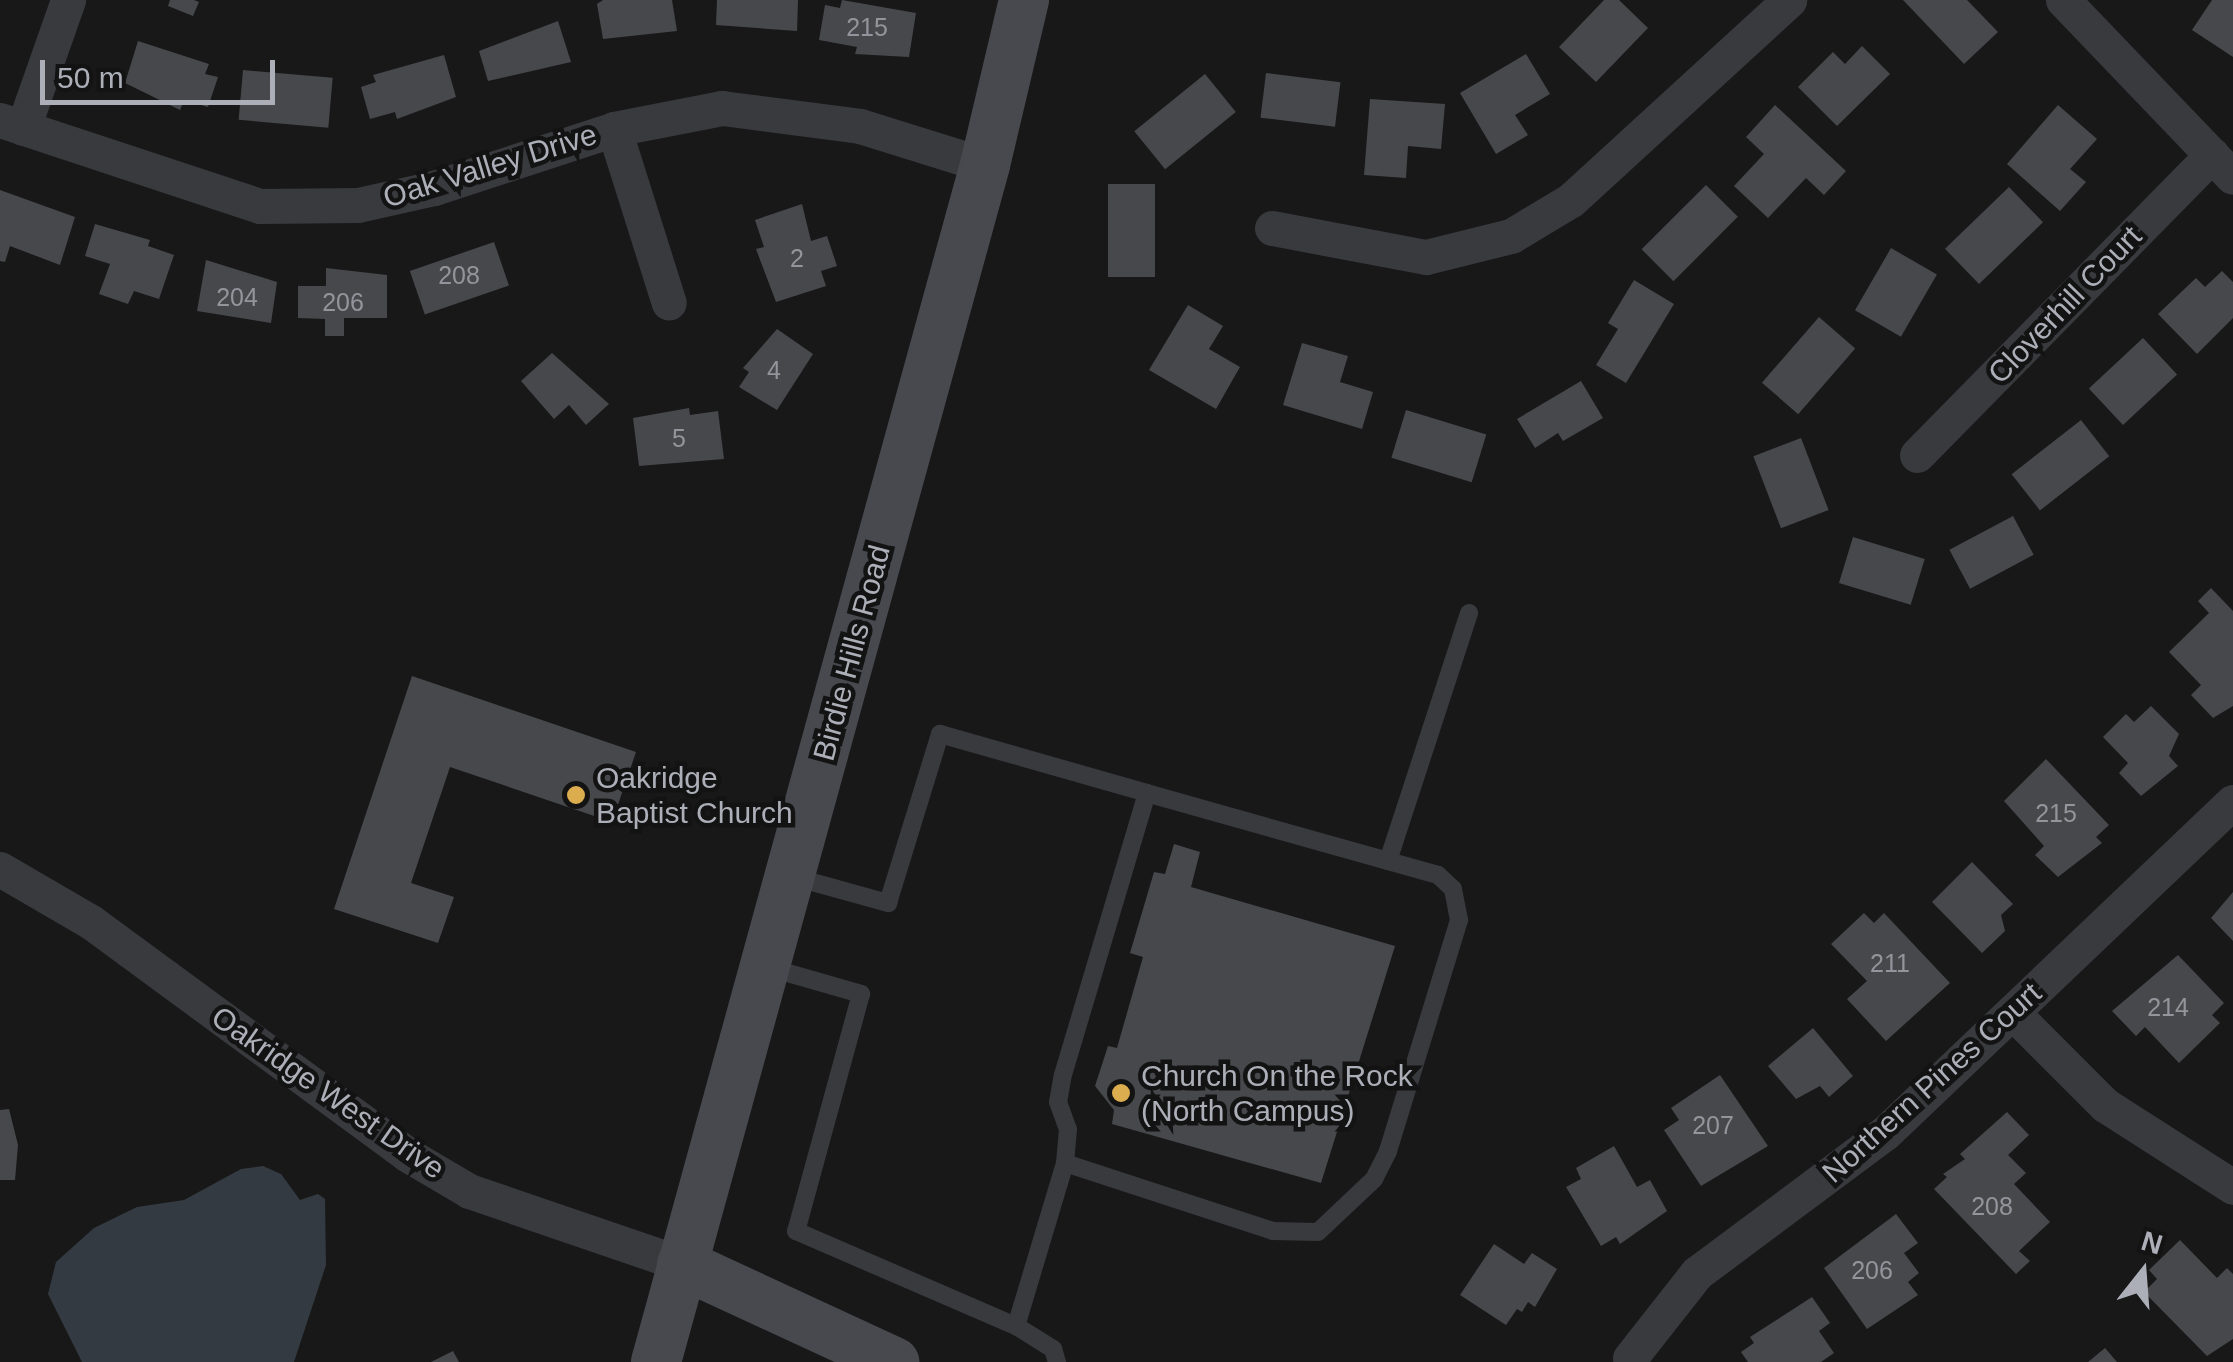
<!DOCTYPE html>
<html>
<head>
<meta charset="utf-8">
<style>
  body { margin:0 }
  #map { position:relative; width:2233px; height:1362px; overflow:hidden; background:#181819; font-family:Arial,sans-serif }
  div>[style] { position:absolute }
  .water>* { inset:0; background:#333a41 }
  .building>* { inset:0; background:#47484b; transform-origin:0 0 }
  .service>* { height:18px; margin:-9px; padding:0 9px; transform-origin:9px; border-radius:9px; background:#393a3e }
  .minor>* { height:35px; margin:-17.5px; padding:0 17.5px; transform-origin:17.5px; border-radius:17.5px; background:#393a3e }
  .secondary>* { height:50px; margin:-25px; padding:0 25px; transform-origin:25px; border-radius:25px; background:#47494e }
  .dots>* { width:28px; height:28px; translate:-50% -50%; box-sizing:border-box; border:5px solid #131314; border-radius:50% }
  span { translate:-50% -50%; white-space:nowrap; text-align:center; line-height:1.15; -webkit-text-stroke:9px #131314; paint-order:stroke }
  .number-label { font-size:25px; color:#93959c }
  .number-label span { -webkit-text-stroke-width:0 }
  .street-label { font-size:30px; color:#acafb7 }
  .poi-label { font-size:30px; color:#acafb7 }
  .left { translate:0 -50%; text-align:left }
  .north { position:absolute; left:2093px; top:1222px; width:100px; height:100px; -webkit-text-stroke:8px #131314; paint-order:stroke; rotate:17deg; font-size:28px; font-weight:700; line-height:40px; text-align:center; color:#acafb7 }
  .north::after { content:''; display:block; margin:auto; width:35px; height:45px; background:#acafb7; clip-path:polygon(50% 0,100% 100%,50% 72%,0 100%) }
  .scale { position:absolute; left:40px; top:60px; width:235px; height:45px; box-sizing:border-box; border:5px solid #acafb7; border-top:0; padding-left:12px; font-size:30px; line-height:35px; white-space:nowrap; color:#acafb7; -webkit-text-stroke:8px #131314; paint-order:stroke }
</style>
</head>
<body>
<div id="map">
  <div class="water">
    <div style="clip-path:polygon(263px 1166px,281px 1174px,300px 1200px,318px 1194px,325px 1199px,326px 1265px,294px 1362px,82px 1362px,48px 1294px,56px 1262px,94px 1228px,137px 1207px,184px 1200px,241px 1169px)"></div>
  </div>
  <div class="building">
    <div style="clip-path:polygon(170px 0,194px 0,199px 2px,193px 16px,168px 6px)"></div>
    <div style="clip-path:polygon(603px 0,672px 0,677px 31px,603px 39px,597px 4px)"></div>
    <div style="clip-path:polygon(717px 0,798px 0,797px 31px,716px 25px)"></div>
    <div style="clip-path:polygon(842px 0,916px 13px,909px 57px,855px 54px,857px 47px,819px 40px,825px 5px,840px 8px)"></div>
    <div style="clip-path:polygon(1604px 0,1619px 0,1648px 28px,1596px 82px,1559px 47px)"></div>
    <div style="clip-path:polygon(1903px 0,1967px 0,1998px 32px,1964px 64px)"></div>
    <div style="clip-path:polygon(2212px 0,2233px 0,2233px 57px,2192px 30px)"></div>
    <div style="clip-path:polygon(558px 21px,571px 62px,488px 81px,479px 51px)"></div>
    <div style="clip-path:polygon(138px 41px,209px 64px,205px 74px,218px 77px,208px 107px,184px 100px,180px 110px,125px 83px)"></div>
    <div style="clip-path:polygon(1862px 46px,1890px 74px,1837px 126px,1798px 87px,1833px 52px,1845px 64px)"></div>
    <div style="clip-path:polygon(1526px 54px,1550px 94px,1515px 115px,1528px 135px,1496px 154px,1460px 93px)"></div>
    <div style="clip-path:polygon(444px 55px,456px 97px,397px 119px,395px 112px,370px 119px,361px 87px,376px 82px,373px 75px)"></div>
    <div style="left:243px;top:70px;width:90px;height:50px;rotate:5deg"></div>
    <div style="left:1266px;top:73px;width:75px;height:45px;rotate:7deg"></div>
    <div style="left:1205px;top:74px;width:49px;height:91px;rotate:51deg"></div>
    <div style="clip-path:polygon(1370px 99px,1445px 104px,1441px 149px,1408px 146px,1406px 178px,1364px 175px)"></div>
    <div style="clip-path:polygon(1775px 105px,1846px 171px,1824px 195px,1806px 178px,1768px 218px,1734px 186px,1764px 154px,1746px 137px)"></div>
    <div style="clip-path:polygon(2058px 105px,2097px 139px,2070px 169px,2086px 182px,2060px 211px,2007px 164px)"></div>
    <div style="left:1108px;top:184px;width:47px;height:93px"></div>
    <div style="left:1706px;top:185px;width:45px;height:91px;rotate:45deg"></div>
    <div style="left:2009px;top:187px;width:49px;height:89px;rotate:46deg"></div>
    <div style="clip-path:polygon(0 190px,75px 217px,60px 265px,10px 246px,5px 262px,0 261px)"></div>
    <div style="clip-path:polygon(802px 204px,811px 241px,827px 236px,837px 266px,821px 271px,826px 286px,776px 302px,756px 249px,764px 247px,755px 220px)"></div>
    <div style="clip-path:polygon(95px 224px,150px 240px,148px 246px,174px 255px,159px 299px,134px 291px,128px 304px,99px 294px,110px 264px,85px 256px)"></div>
    <div style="left:494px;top:242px;width:46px;height:89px;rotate:71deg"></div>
    <div style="left:1891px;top:248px;width:53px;height:72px;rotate:30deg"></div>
    <div style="clip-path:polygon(206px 260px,277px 282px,271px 323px,197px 311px)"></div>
    <div style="clip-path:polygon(326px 268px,387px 275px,387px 318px,344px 318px,344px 336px,325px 336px,325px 319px,298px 318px,298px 286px,326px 286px)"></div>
    <div style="clip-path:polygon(2222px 271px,2233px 282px,2233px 318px,2197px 354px,2158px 314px,2196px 278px,2205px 287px)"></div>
    <div style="clip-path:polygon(1634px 280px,1674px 304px,1626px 383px,1596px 365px,1618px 329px,1608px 323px)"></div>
    <div style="clip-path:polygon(1188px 305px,1223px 326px,1209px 349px,1240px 367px,1216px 409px,1149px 370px)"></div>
    <div style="left:1819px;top:317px;width:48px;height:87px;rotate:41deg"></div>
    <div style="clip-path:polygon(777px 329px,813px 354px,777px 410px,739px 387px,749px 372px,743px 368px)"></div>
    <div style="left:2143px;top:338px;width:50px;height:74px;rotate:47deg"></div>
    <div style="clip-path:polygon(1302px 343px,1348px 356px,1340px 382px,1373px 392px,1362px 429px,1283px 405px)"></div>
    <div style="clip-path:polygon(552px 353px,609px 404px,586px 425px,569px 405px,554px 419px,521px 381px)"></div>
    <div style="clip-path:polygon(1581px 381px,1603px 418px,1563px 441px,1558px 433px,1535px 448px,1517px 419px)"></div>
    <div style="clip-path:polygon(689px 408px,690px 415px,718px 411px,724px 459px,639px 466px,633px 418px)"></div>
    <div style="left:1406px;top:410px;width:84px;height:50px;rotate:17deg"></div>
    <div style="left:2081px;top:420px;width:46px;height:88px;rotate:52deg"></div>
    <div style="left:1801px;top:438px;width:77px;height:51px;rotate:69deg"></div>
    <div style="left:2013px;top:516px;width:44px;height:72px;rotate:62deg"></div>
    <div style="left:1853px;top:537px;width:75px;height:48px;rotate:17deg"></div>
    <div style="clip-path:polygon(2211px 588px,2233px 611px,2233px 706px,2213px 718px,2191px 695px,2201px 685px,2169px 652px,2209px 613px,2198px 601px)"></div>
    <div style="clip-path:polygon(412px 676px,636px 752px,612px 822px,450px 767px,411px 883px,454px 897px,438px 943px,334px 909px)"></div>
    <div style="clip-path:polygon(2151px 706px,2179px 734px,2169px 756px,2178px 766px,2141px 796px,2119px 773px,2128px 763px,2103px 737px,2126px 714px,2134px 722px)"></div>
    <div style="clip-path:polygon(2046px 759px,2109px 825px,2096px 837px,2102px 843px,2058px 877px,2035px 855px,2044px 846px,2004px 801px)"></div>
    <div style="clip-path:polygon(1174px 844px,1200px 852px,1191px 887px,1395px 946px,1321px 1183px,1112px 1124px,1114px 1110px,1095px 1086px,1108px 1046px,1117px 1048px,1143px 957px,1130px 953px,1154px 872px,1165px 874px)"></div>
    <div style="clip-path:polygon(1972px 862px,2013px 904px,2001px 915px,2005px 931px,1982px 953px,1932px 902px)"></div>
    <div style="clip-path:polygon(2233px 892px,2233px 941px,2211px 918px)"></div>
    <div style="clip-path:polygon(1864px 913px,1874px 923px,1884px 913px,1950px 983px,1886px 1041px,1847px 999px,1867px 981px,1831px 944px)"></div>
    <div style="clip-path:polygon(2178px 955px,2224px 1003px,2212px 1015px,2220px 1023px,2179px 1063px,2145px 1027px,2136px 1036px,2112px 1011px)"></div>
    <div style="clip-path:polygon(1813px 1028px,1853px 1076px,1829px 1097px,1820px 1086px,1796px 1099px,1768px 1066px)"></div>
    <div style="clip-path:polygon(1720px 1075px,1768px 1146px,1701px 1186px,1664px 1130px,1679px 1120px,1671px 1108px)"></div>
    <div style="clip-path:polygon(9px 1109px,18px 1145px,15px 1180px,0 1180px,0 1110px)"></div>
    <div style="clip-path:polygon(2007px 1112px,2029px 1135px,2008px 1155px,2026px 1173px,2014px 1184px,2050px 1222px,2019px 1251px,2030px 1261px,2016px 1274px,1934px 1189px,1947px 1177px,1943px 1174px,1965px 1159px,1960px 1154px)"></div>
    <div style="clip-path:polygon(1614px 1146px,1637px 1187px,1650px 1180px,1667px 1211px,1620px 1244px,1616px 1237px,1601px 1246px,1566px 1187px,1581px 1179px,1576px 1168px)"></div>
    <div style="clip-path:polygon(1896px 1214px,1918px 1243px,1904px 1253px,1919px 1273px,1908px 1282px,1918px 1295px,1867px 1329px,1824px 1268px)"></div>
    <div style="clip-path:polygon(2180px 1240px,2217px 1278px,2227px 1268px,2233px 1274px,2233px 1339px,2207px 1356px,2144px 1292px,2157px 1279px,2149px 1270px)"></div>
    <div style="clip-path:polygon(1494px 1244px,1524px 1264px,1532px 1253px,1557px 1269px,1535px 1307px,1528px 1302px,1522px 1312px,1517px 1309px,1506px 1325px,1460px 1295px)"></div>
    <div style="clip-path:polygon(1812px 1297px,1830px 1323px,1819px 1331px,1834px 1353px,1821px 1362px,1748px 1362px,1741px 1352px,1754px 1343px,1750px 1337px)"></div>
    <div style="clip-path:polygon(2105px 1348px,2117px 1362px,2088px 1362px)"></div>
    <div style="clip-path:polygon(453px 1351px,459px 1362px,431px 1362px)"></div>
  </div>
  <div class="service">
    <div style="left:1388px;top:861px;width:261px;rotate:-71.9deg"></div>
    <div style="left:794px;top:877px;width:98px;rotate:15.5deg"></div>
    <div style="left:888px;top:903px;width:177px;rotate:-72.9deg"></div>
    <div style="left:940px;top:734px;width:215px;rotate:15.9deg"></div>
    <div style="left:1147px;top:793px;width:293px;rotate:106.6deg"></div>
    <div style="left:1063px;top:1074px;width:28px;rotate:100deg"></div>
    <div style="left:1058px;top:1102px;width:29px;rotate:70deg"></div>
    <div style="left:1068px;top:1129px;width:34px;rotate:95deg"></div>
    <div style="left:1065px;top:1163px;width:170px;rotate:106.7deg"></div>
    <div style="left:767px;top:967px;width:98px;rotate:16deg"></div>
    <div style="left:861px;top:994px;width:246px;rotate:105.3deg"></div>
    <div style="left:796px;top:1231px;width:240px;rotate:23.4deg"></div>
    <div style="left:1016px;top:1326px;width:44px;rotate:31.9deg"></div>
    <div style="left:1053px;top:1349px;width:14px;rotate:73deg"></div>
    <div style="left:1065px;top:1163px;width:219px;rotate:18.1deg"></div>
    <div style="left:1273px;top:1231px;width:45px;rotate:1.3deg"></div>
    <div style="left:1318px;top:1232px;width:77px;rotate:-43.4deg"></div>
    <div style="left:1374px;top:1179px;width:31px;rotate:-63deg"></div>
    <div style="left:1388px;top:1151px;width:242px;rotate:-72.9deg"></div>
    <div style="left:1459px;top:920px;width:32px;rotate:-101deg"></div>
    <div style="left:1453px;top:889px;width:21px;rotate:-137deg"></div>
    <div style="left:1438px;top:875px;width:302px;rotate:-164.3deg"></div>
  </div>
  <div class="minor">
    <div style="left:2063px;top:0;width:245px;rotate:46.2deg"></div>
    <div style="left:0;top:120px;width:274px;rotate:18.3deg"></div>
    <div style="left:260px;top:206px;width:98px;rotate:-0.6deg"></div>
    <div style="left:358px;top:205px;width:78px;rotate:-12.6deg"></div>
    <div style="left:434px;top:188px;width:189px;rotate:-18.1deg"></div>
    <div style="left:614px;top:129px;width:110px;rotate:-11deg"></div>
    <div style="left:722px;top:108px;width:139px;rotate:7.4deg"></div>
    <div style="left:860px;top:126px;width:131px;rotate:17.3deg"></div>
    <div style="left:23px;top:128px;width:136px;rotate:-70.6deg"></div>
    <div style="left:614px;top:129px;width:182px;rotate:72.5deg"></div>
    <div style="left:1272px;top:228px;width:157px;rotate:10.7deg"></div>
    <div style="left:1426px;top:257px;width:88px;rotate:-13.9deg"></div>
    <div style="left:1511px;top:236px;width:70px;rotate:-31deg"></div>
    <div style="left:1571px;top:200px;width:296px;rotate:-42.5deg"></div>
    <div style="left:1917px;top:455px;width:421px;rotate:-45.5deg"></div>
    <div style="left:0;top:869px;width:105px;rotate:30.2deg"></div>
    <div style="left:91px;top:922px;width:393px;rotate:36.3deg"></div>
    <div style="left:408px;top:1155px;width:71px;rotate:30.5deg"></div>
    <div style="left:469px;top:1191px;width:225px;rotate:18.9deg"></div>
    <div style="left:2012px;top:1012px;width:132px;rotate:45deg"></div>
    <div style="left:2105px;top:1105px;width:152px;rotate:32.6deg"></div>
    <div style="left:1630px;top:1358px;width:108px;rotate:-51.8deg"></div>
    <div style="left:1697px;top:1273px;width:234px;rotate:-36.7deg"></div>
    <div style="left:1885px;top:1133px;width:480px;rotate:-43.6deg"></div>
  </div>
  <div class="secondary">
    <div style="left:682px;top:1264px;width:234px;rotate:24.8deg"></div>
    <div style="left:656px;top:1362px;width:1241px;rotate:-74.63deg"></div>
    <div style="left:985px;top:165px;width:170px;rotate:-76.7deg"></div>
  </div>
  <div class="dots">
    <div style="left:576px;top:795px;background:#dbad4e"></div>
    <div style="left:1121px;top:1093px;background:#dbad4e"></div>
  </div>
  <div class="number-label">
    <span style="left:867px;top:27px">215</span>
    <span style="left:797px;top:258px">2</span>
    <span style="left:459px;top:275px">208</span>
    <span style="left:237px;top:297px">204</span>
    <span style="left:343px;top:302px">206</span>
    <span style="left:774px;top:370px">4</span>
    <span style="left:679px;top:438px">5</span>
    <span style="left:2056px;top:813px">215</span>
    <span style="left:1890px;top:963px">211</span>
    <span style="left:2168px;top:1007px">214</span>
    <span style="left:1713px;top:1125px">207</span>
    <span style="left:1992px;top:1206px">208</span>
    <span style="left:1872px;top:1270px">206</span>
  </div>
  <div class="street-label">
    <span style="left:490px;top:166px;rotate:-17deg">Oak Valley Drive</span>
    <span style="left:2065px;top:305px;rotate:-46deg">Cloverhill Court</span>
    <span style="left:852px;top:653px;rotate:-75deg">Birdie Hills Road</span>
    <span style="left:1932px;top:1083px;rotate:-42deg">Northern Pines Court</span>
    <span style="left:328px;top:1093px;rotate:35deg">Oakridge West Drive</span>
  </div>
  <div class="poi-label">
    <span class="left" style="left:596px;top:795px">Oakridge<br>Baptist Church</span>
    <span class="left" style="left:1141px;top:1093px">Church On the Rock<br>(North Campus)</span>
  </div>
  <div class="north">N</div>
  <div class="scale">50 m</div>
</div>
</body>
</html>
